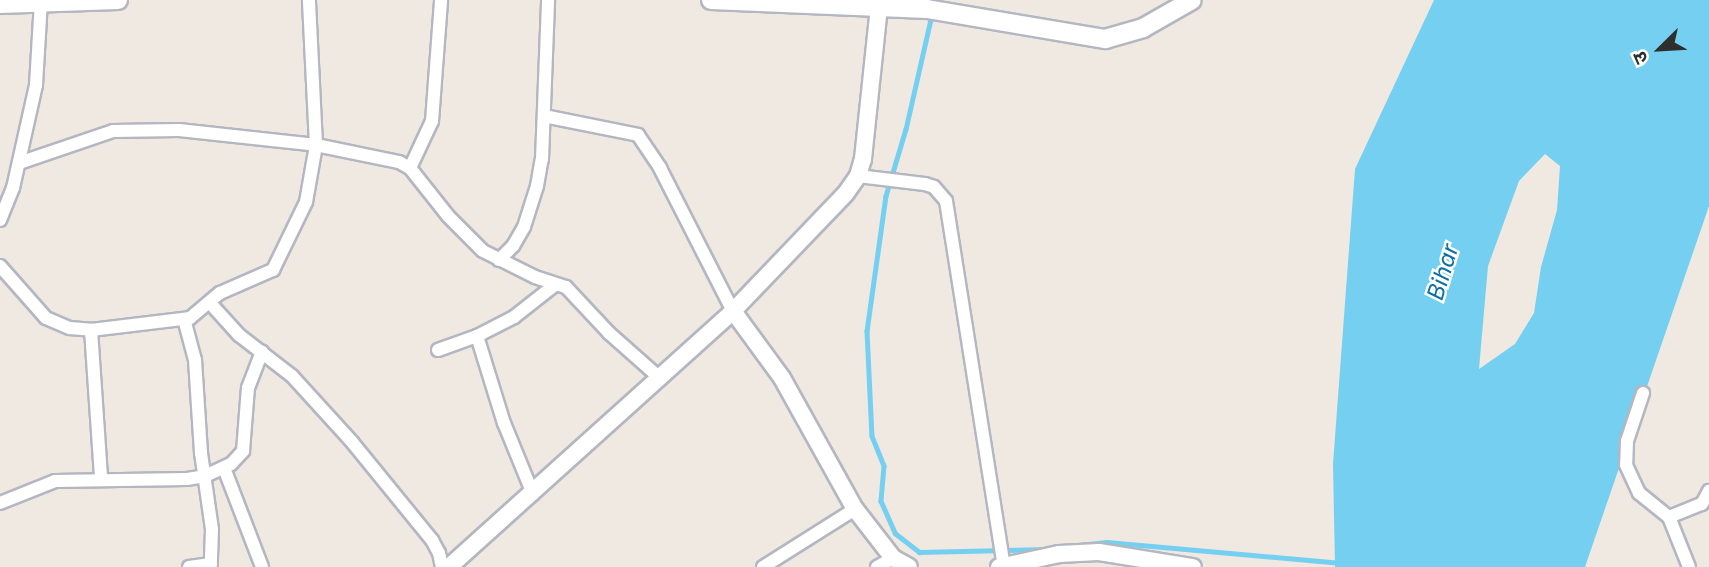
<!DOCTYPE html>
<html>
<head>
<meta charset="utf-8">
<style>
  body { margin:0 }
  #map { position:relative; width:1709px; height:567px; overflow:hidden; background:#efe9e1; font-family:Inter,"Noto Sans Devanagari",sans-serif }
  div>[style] { position:absolute }
  .water>* { inset:0; background:#75cff0 }
  .stream>* { height:4.5px; margin:-2.25px; padding:0 2.25px; transform-origin:2.25px; border-radius:2.25px; background:#75cff0 }
  .roads { filter:drop-shadow(2px 0 #b4b7c1) drop-shadow(-2px 0 #b4b7c1) drop-shadow(0 2px #b4b7c1) drop-shadow(0 -2px #b4b7c1) }
  .minor>* { height:12px; margin:-6px; padding:0 6px; transform-origin:6px; border-radius:6px; background:#fff }
  .tertiary>* { height:16px; margin:-8px; padding:0 8px; transform-origin:8px; border-radius:8px; background:#fff }
  .secondary>* { height:18px; margin:-9px; padding:0 9px; transform-origin:9px; border-radius:9px; background:#fff }
  span { translate:-50% -50%; white-space:nowrap; text-align:center; line-height:1.15; -webkit-text-stroke:5px #fff; paint-order:stroke }
  .water-label { font-size:23px; color:#0d6fa3; font-style:italic }
  .north { position:absolute; left:1625px; top:14px; width:70px; height:70px; -webkit-text-stroke:5px #fff; paint-order:stroke; rotate:246deg; font-size:19px; font-weight:700; line-height:28px; text-align:center; color:#2e2e2e }
  .north::after { content:''; display:block; margin:auto; width:24px; height:32px; background:#2e2e2e; clip-path:polygon(50% 0,100% 100%,50% 72%,0 100%) }
</style>
</head>
<body>
<div id="map">
  <div class="water">
    <div style="clip-path:polygon(evenodd,1434px 0,1709px 0,1709px 206px,1585px 567px,1335px 567px,1333px 464px,1355px 169px,1434px 0,1545px 154px,1560px 166px,1557px 210px,1541px 267px,1534px 313px,1515px 344px,1479px 369px,1488px 266px,1519px 181px,1545px 154px)"></div>
  </div>
  <div class="stream">
    <div style="left:932px;top:15px;width:117px;rotate:102.8deg"></div>
    <div style="left:906px;top:129px;width:70px;rotate:106.6deg"></div>
    <div style="left:886px;top:196px;width:136px;rotate:98deg"></div>
    <div style="left:867px;top:331px;width:105px;rotate:87.3deg"></div>
    <div style="left:872px;top:436px;width:32px;rotate:68deg"></div>
    <div style="left:884px;top:466px;width:35px;rotate:95deg"></div>
    <div style="left:881px;top:501px;width:35px;rotate:66deg"></div>
    <div style="left:895px;top:533px;width:31px;rotate:38deg"></div>
    <div style="left:919px;top:552px;width:129px;rotate:-1.3deg"></div>
    <div style="left:1078px;top:545px;width:29px;rotate:-6deg"></div>
    <div style="left:1107px;top:542px;width:235px;rotate:5.1deg"></div>
  </div>
  <div class="roads">
    <div class="minor">
      <div style="left:544px;top:116px;width:96px;rotate:11.4deg"></div>
      <div style="left:638px;top:135px;width:40px;rotate:56deg"></div>
      <div style="left:660px;top:168px;width:161px;rotate:63deg"></div>
      <div style="left:19px;top:163px;width:99px;rotate:-18.8deg"></div>
      <div style="left:113px;top:131px;width:66px;rotate:-0.9deg"></div>
      <div style="left:179px;top:130px;width:138px;rotate:6.2deg"></div>
      <div style="left:316px;top:145px;width:85px;rotate:11.6deg"></div>
      <div style="left:399px;top:162px;width:13px;rotate:29deg"></div>
      <div style="left:410px;top:168px;width:61px;rotate:51.6deg"></div>
      <div style="left:448px;top:216px;width:49px;rotate:45deg"></div>
      <div style="left:483px;top:251px;width:58px;rotate:26.6deg"></div>
      <div style="left:535px;top:277px;width:33px;rotate:18deg"></div>
      <div style="left:566px;top:287px;width:63px;rotate:46.9deg"></div>
      <div style="left:609px;top:333px;width:69px;rotate:41.5deg"></div>
      <div style="left:410px;top:168px;width:52px;rotate:-64.9deg"></div>
      <div style="left:432px;top:121px;width:121px;rotate:-85.7deg"></div>
      <div style="left:858px;top:176px;width:67px;rotate:6.8deg"></div>
      <div style="left:925px;top:184px;width:9px;rotate:18deg"></div>
      <div style="left:934px;top:187px;width:18px;rotate:49deg"></div>
      <div style="left:946px;top:201px;width:370px;rotate:81deg"></div>
      <div style="left:0;top:220px;width:35px;rotate:-68deg"></div>
      <div style="left:13px;top:188px;width:106px;rotate:-77.4deg"></div>
      <div style="left:36px;top:85px;width:85px;rotate:-86.6deg"></div>
      <div style="left:499px;top:260px;width:20px;rotate:-45deg"></div>
      <div style="left:513px;top:246px;width:22px;rotate:-60deg"></div>
      <div style="left:524px;top:227px;width:43px;rotate:-72.4deg"></div>
      <div style="left:537px;top:186px;width:27px;rotate:-80deg"></div>
      <div style="left:542px;top:159px;width:159px;rotate:-87.8deg"></div>
      <div style="left:0;top:266px;width:69px;rotate:48.5deg"></div>
      <div style="left:46px;top:318px;width:26px;rotate:23deg"></div>
      <div style="left:70px;top:328px;width:21px;rotate:5deg"></div>
      <div style="left:91px;top:330px;width:100px;rotate:-6.9deg"></div>
      <div style="left:190px;top:318px;width:39px;rotate:-40deg"></div>
      <div style="left:220px;top:293px;width:58px;rotate:-23.5deg"></div>
      <div style="left:273px;top:270px;width:76px;rotate:-64.1deg"></div>
      <div style="left:306px;top:202px;width:58px;rotate:-80deg"></div>
      <div style="left:316px;top:145px;width:145px;rotate:-92.8deg"></div>
      <div style="left:210px;top:303px;width:43px;rotate:47.8deg"></div>
      <div style="left:239px;top:335px;width:67px;rotate:37.7deg"></div>
      <div style="left:292px;top:376px;width:89px;rotate:47.7deg"></div>
      <div style="left:352px;top:442px;width:127px;rotate:50.8deg"></div>
      <div style="left:432px;top:540px;width:15px;rotate:62deg"></div>
      <div style="left:439px;top:553px;width:14px;rotate:78deg"></div>
      <div style="left:184px;top:319px;width:42px;rotate:75deg"></div>
      <div style="left:195px;top:360px;width:93px;rotate:86.3deg"></div>
      <div style="left:201px;top:453px;width:77px;rotate:81.8deg"></div>
      <div style="left:212px;top:529px;width:38px;rotate:92deg"></div>
      <div style="left:91px;top:330px;width:148px;rotate:86.1deg"></div>
      <div style="left:477px;top:336px;width:91px;rotate:72.8deg"></div>
      <div style="left:504px;top:423px;width:77px;rotate:67.8deg"></div>
      <div style="left:438px;top:350px;width:41px;rotate:-19.7deg"></div>
      <div style="left:477px;top:336px;width:42px;rotate:-27.2deg"></div>
      <div style="left:514px;top:317px;width:53px;rotate:-38.2deg"></div>
      <div style="left:1643px;top:393px;width:51px;rotate:108.4deg"></div>
      <div style="left:1627px;top:441px;width:24px;rotate:92deg"></div>
      <div style="left:1626px;top:465px;width:31px;rotate:65deg"></div>
      <div style="left:1639px;top:493px;width:38px;rotate:39deg"></div>
      <div style="left:1669px;top:517px;width:54px;rotate:68.2deg"></div>
      <div style="left:224px;top:468px;width:106px;rotate:69deg"></div>
      <div style="left:0;top:503px;width:59px;rotate:-21.8deg"></div>
      <div style="left:55px;top:481px;width:132px;rotate:-0.9deg"></div>
      <div style="left:187px;top:479px;width:18px;rotate:-9deg"></div>
      <div style="left:205px;top:476px;width:29px;rotate:-25deg"></div>
      <div style="left:231px;top:464px;width:18px;rotate:-47deg"></div>
      <div style="left:243px;top:451px;width:63px;rotate:-85.5deg"></div>
      <div style="left:248px;top:388px;width:39px;rotate:-69deg"></div>
      <div style="left:1669px;top:517px;width:35px;rotate:-22deg"></div>
      <div style="left:1702px;top:504px;width:15px;rotate:-62deg"></div>
      <div style="left:189px;top:567px;width:22px;rotate:-8deg"></div>
      <div style="left:763px;top:567px;width:109px;rotate:-32.2deg"></div>
      <div style="left:877px;top:567px;width:18px;rotate:-29deg"></div>
    </div>
    <div class="tertiary">
      <div style="left:733px;top:311px;width:83px;rotate:53.8deg"></div>
      <div style="left:782px;top:378px;width:150px;rotate:60.9deg"></div>
      <div style="left:855px;top:509px;width:62px;rotate:52.2deg"></div>
      <div style="left:893px;top:558px;width:18px;rotate:29deg"></div>
      <div style="left:449px;top:567px;width:382px;rotate:-42deg"></div>
      <div style="left:733px;top:311px;width:163px;rotate:-46.2deg"></div>
      <div style="left:846px;top:193px;width:21px;rotate:-55deg"></div>
      <div style="left:858px;top:176px;width:18px;rotate:-74deg"></div>
      <div style="left:863px;top:159px;width:154px;rotate:-84deg"></div>
      <div style="left:999px;top:567px;width:61px;rotate:-12.2deg"></div>
      <div style="left:1059px;top:554px;width:40px;rotate:-2.9deg"></div>
      <div style="left:1099px;top:552px;width:95px;rotate:9.1deg"></div>
    </div>
    <div class="secondary">
      <div style="left:711px;top:0;width:216px;rotate:2.4deg"></div>
      <div style="left:927px;top:9px;width:181px;rotate:9.6deg"></div>
      <div style="left:1105px;top:39px;width:40px;rotate:-16deg"></div>
      <div style="left:1143px;top:28px;width:56px;rotate:-29.7deg"></div>
      <div style="left:0;top:4px;width:118px;rotate:-1.9deg"></div>
    </div>
  </div>
  <div class="water-label">
    <span style="left:1443px;top:272px;rotate:-73deg">Bihar</span>
  </div>
  <div class="north">उ</div>
</div>
</body>
</html>
